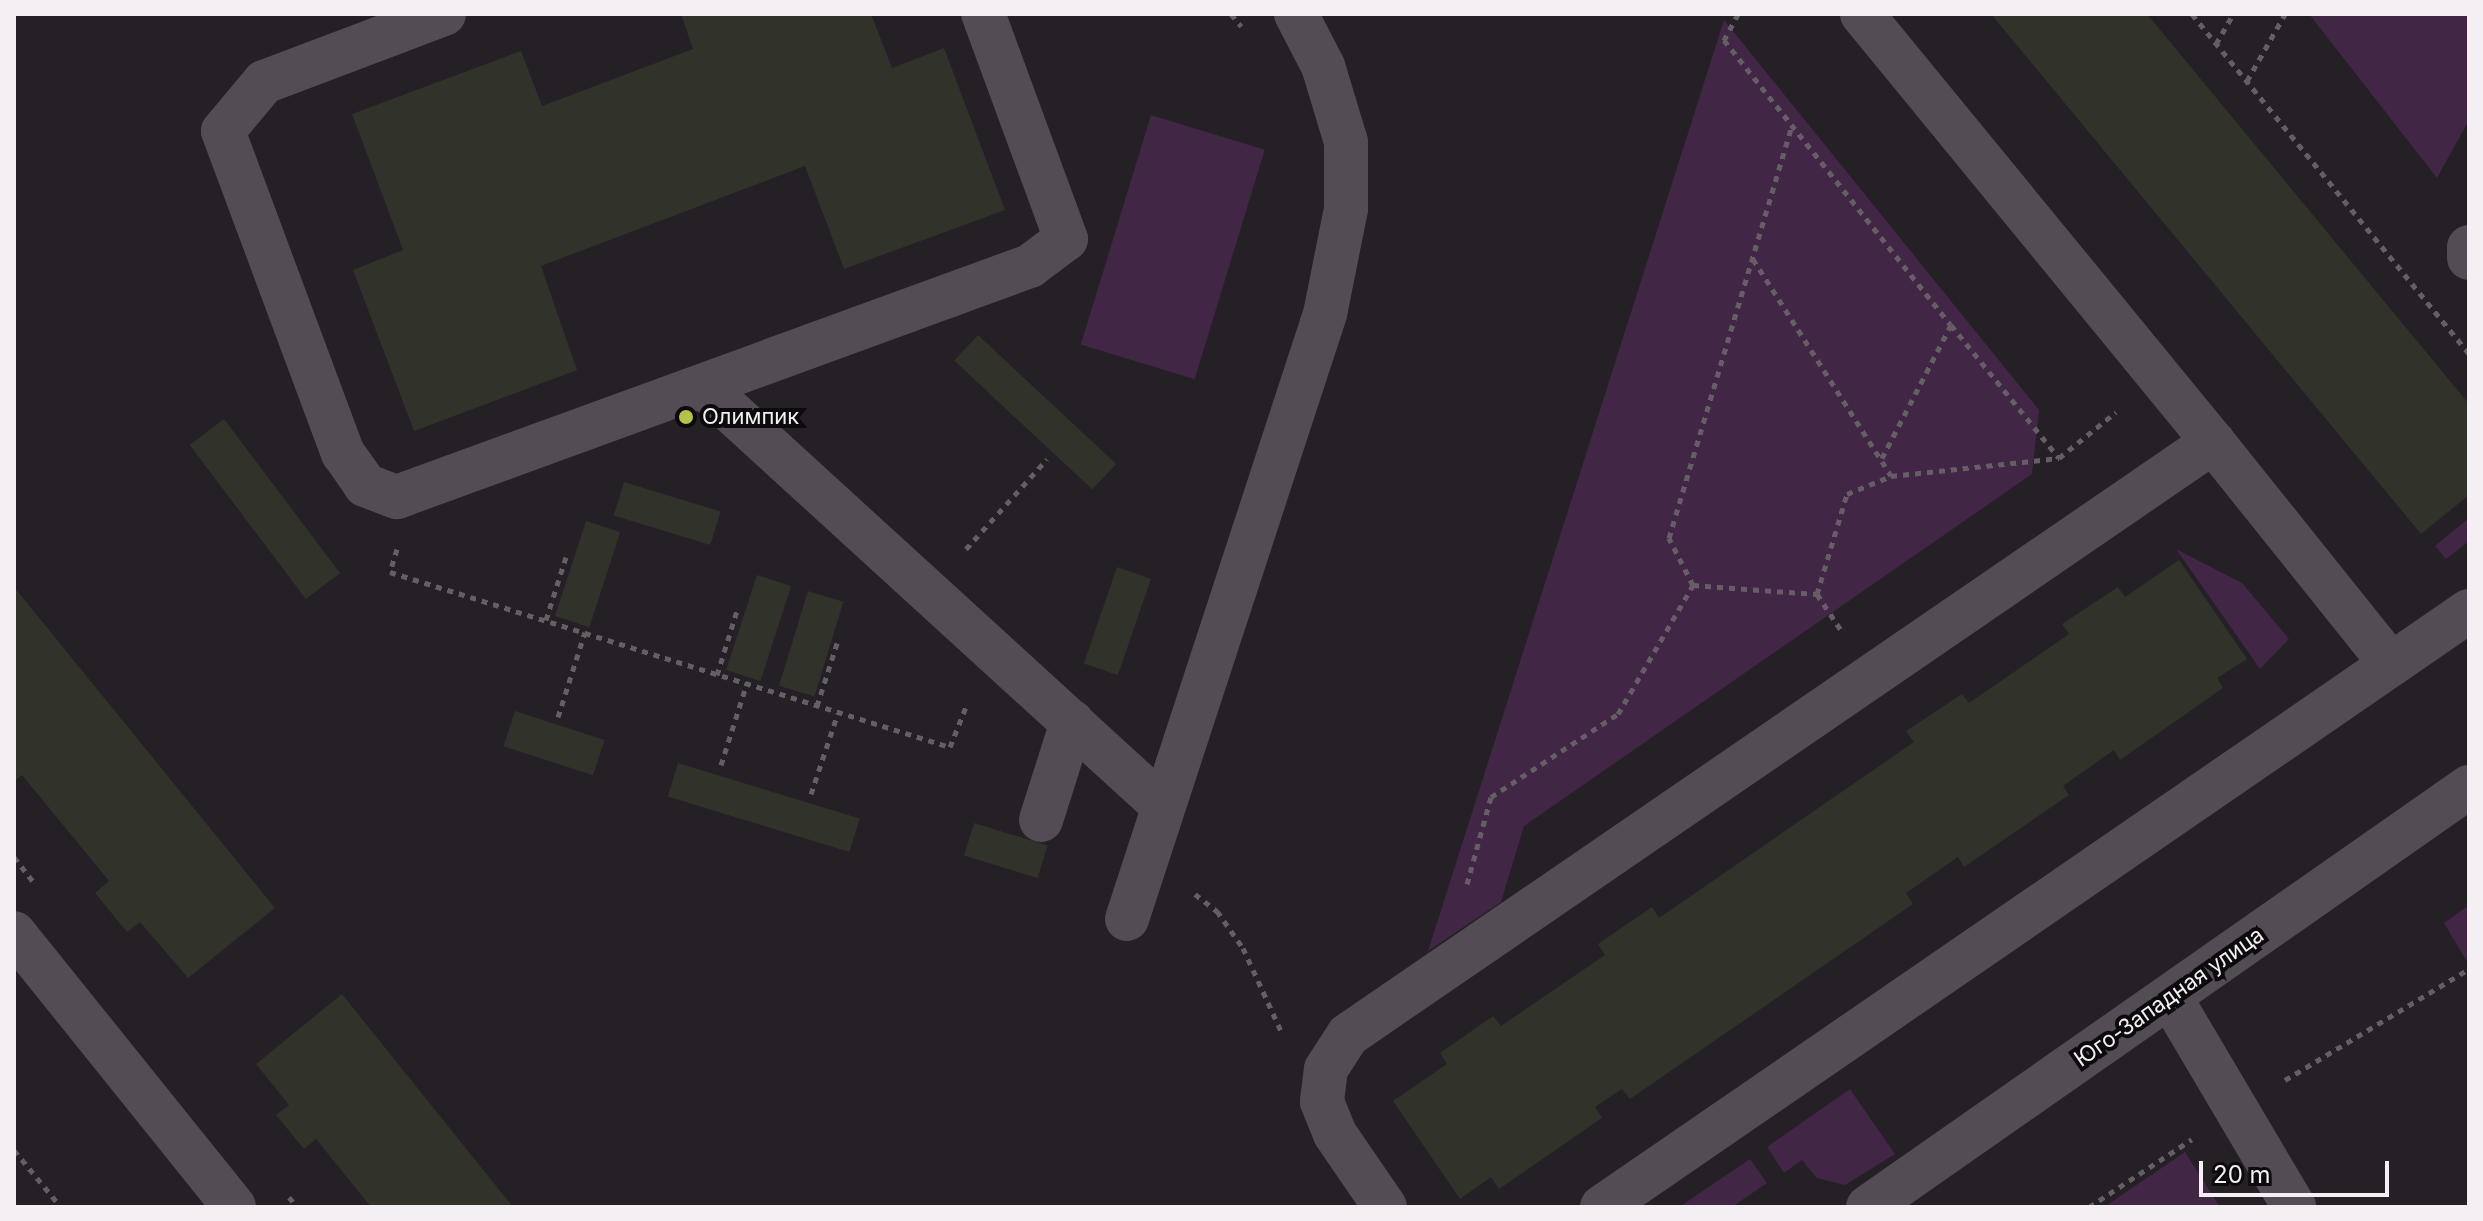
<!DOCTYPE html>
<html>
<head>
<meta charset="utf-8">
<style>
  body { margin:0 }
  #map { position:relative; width:2483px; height:1221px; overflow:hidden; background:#251f26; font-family:Inter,sans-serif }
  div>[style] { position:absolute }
  .green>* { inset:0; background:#412645; transform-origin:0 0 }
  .building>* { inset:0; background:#31332a; transform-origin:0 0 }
  .path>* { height:5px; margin-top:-2.5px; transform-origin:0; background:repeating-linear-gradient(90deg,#655f65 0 6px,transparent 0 12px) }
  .minor>* { height:44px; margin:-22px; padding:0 22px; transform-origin:22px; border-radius:22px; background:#534c54 }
  .dots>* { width:22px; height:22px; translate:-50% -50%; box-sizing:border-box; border:4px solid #0d0a0d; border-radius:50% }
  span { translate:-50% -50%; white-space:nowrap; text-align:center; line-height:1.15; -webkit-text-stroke:8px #0d0a0d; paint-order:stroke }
  .poi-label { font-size:22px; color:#f3eff3 }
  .left { translate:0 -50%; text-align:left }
  .street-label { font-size:22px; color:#f3eff3 }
  .frame { position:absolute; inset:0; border:16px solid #f3eff3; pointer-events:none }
  .scale { position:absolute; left:2199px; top:1161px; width:190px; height:36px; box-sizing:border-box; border:4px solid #f3eff3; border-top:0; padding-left:10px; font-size:24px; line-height:28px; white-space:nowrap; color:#f3eff3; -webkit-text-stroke:6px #0d0a0d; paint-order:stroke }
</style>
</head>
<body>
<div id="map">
  <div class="green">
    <div style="clip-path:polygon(2309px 14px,2469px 14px,2469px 120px,2437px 178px)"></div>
    <div style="clip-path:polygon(1724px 20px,2039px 410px,2032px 474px,1524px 826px,1501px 902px,1428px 951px)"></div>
    <div style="left:1151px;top:115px;width:119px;height:240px;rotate:17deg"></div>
    <div style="clip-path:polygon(2469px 518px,2469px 541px,2446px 559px,2435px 546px)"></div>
    <div style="clip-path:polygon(2176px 549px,2242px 583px,2289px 639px,2260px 669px)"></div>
    <div style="clip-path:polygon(2469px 905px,2469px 957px,2466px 960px,2444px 923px)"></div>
    <div style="clip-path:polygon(1850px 1089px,1895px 1154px,1845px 1185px,1817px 1178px,1802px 1160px,1784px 1173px,1767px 1147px)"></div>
    <div style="clip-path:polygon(2185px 1152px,2220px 1207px,2104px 1207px)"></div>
    <div style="clip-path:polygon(1750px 1159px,1767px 1183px,1732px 1207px,1679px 1207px)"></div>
  </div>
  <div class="building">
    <div style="clip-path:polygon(681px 14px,871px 14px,892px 68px,944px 48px,1005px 210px,844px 269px,805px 166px,541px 266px,577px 370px,414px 431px,353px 270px,403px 250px,352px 114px,521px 51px,542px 106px,693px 49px)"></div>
    <div style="clip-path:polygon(1991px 14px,2147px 14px,2469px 404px,2469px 495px,2421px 534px)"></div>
    <div style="left:978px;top:335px;width:189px;height:35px;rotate:43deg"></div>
    <div style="left:224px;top:419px;width:193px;height:43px;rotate:53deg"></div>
    <div style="left:624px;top:482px;width:101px;height:35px;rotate:17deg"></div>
    <div style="left:586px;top:521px;width:36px;height:100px;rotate:18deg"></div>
    <div style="clip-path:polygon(2179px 560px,2247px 659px,2217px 678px,2223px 688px,2120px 760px,2114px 750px,2063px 786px,2069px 795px,1964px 867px,1958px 857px,1906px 893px,1913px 904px,1630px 1099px,1622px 1089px,1595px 1107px,1602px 1118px,1499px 1189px,1491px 1177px,1460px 1199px,1393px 1101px,1447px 1064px,1440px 1053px,1493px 1016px,1501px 1026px,1605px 955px,1598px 944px,1652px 907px,1659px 918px,1914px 742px,1906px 731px,1962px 694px,1969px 703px,2069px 634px,2062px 624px,2118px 587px,2125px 597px)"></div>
    <div style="left:1117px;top:567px;width:36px;height:102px;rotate:19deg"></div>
    <div style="left:757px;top:575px;width:36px;height:100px;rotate:18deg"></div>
    <div style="clip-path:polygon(14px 587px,275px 908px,188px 978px,140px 922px,127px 932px,95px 893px,109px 881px,22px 775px,14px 782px)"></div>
    <div style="left:808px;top:591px;width:37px;height:99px;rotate:17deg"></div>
    <div style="left:515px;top:711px;width:94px;height:37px;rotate:18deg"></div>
    <div style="left:678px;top:763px;width:190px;height:35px;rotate:17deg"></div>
    <div style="left:974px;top:823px;width:77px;height:34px;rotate:17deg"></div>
    <div style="clip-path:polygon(342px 994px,513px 1207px,371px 1207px,316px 1139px,304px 1149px,276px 1115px,289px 1105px,256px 1064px)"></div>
  </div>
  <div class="path">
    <div style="left:1231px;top:14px;width:16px;rotate:50deg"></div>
    <div style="left:1738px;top:14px;width:30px;rotate:118deg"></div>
    <div style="left:1724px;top:40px;width:364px;rotate:51.5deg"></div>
    <div style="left:1951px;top:325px;width:152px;rotate:117.4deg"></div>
    <div style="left:2192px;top:14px;width:439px;rotate:50.8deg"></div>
    <div style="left:2216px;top:44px;width:34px;rotate:-60deg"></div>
    <div style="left:2247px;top:81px;width:77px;rotate:-60.4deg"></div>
    <div style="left:1753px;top:259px;width:257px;rotate:57.5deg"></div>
    <div style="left:1951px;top:325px;width:171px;rotate:50.9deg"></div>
    <div style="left:397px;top:549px;width:24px;rotate:107deg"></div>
    <div style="left:390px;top:572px;width:587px;rotate:17.35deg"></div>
    <div style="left:950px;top:747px;width:46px;rotate:-68.4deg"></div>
    <div style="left:966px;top:549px;width:121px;rotate:-48deg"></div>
    <div style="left:1693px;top:585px;width:53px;rotate:-117.1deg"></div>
    <div style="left:1669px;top:538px;width:430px;rotate:-73.4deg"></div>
    <div style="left:1817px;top:594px;width:104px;rotate:-73.3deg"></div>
    <div style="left:1847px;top:494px;width:48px;rotate:-22.2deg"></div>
    <div style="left:1891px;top:476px;width:169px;rotate:-6.1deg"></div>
    <div style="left:2059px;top:458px;width:73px;rotate:-38.9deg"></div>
    <div style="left:546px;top:620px;width:66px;rotate:-72.4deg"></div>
    <div style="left:717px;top:675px;width:71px;rotate:-72.8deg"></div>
    <div style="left:817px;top:706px;width:69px;rotate:-72.3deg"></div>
    <div style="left:558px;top:717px;width:89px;rotate:-72.4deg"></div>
    <div style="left:721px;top:765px;width:86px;rotate:-72.4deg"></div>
    <div style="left:811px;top:794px;width:85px;rotate:-71.6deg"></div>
    <div style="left:14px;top:857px;width:31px;rotate:52deg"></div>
    <div style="left:1467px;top:884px;width:90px;rotate:-74.6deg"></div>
    <div style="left:1491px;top:797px;width:152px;rotate:-33.2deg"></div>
    <div style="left:1618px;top:714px;width:149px;rotate:-59.8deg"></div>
    <div style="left:1693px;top:585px;width:124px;rotate:4.2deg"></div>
    <div style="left:1817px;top:594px;width:43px;rotate:56.3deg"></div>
    <div style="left:1195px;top:894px;width:28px;rotate:38deg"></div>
    <div style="left:1217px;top:911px;width:45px;rotate:54.9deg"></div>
    <div style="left:1243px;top:948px;width:94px;rotate:65.4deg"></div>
    <div style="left:2285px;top:1080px;width:215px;rotate:-31.1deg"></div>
    <div style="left:14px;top:1150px;width:74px;rotate:50.5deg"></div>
    <div style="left:289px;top:1197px;width:13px;rotate:51deg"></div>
    <div style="left:2089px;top:1207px;width:123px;rotate:-33.4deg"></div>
  </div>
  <div class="minor">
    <div style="left:444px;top:14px;width:192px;rotate:159.3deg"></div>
    <div style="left:264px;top:82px;width:64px;rotate:129.9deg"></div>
    <div style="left:223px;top:131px;width:344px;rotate:69.6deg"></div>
    <div style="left:343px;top:453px;width:39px;rotate:55deg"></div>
    <div style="left:365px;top:485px;width:34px;rotate:21deg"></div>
    <div style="left:397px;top:497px;width:674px;rotate:-20.05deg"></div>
    <div style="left:1030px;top:266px;width:45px;rotate:-36.9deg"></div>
    <div style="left:1066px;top:239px;width:240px;rotate:-110.2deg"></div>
    <div style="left:1862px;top:14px;width:554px;rotate:50.65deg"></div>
    <div style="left:2469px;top:247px;width:11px;rotate:90deg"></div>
    <div style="left:703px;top:386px;width:623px;rotate:42.4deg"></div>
    <div style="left:1041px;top:820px;width:103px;rotate:-72.4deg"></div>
    <div style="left:1127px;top:919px;width:637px;rotate:-71.88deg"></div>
    <div style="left:1325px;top:314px;width:107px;rotate:-78.7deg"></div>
    <div style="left:1346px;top:209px;width:67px;rotate:-90deg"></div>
    <div style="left:1346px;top:142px;width:79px;rotate:-106.8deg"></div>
    <div style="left:1323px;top:66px;width:59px;rotate:-117.4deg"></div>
    <div style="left:14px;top:933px;width:351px;rotate:51.2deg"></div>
    <div style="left:2170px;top:997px;width:244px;rotate:59.4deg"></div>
    <div style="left:1385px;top:1207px;width:88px;rotate:-124.4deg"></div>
    <div style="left:1335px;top:1134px;width:35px;rotate:-112deg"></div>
    <div style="left:1322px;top:1101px;width:32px;rotate:-83deg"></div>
    <div style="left:1326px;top:1069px;width:40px;rotate:-57.1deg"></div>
    <div style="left:1348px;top:1035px;width:1049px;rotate:-34.43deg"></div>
    <div style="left:2213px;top:442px;width:285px;rotate:51.3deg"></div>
    <div style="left:1602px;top:1207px;width:1052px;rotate:-34.51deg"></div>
    <div style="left:1868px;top:1207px;width:733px;rotate:-34.95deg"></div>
  </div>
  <div class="dots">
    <div style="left:686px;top:417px;background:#b3c24b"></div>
  </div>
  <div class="poi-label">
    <span class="left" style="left:702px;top:417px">Олимпик</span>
  </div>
  <div class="street-label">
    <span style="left:2169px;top:997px;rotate:-35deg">Юго-Западная улица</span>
  </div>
  <div class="frame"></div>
  <div class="scale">20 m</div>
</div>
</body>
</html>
